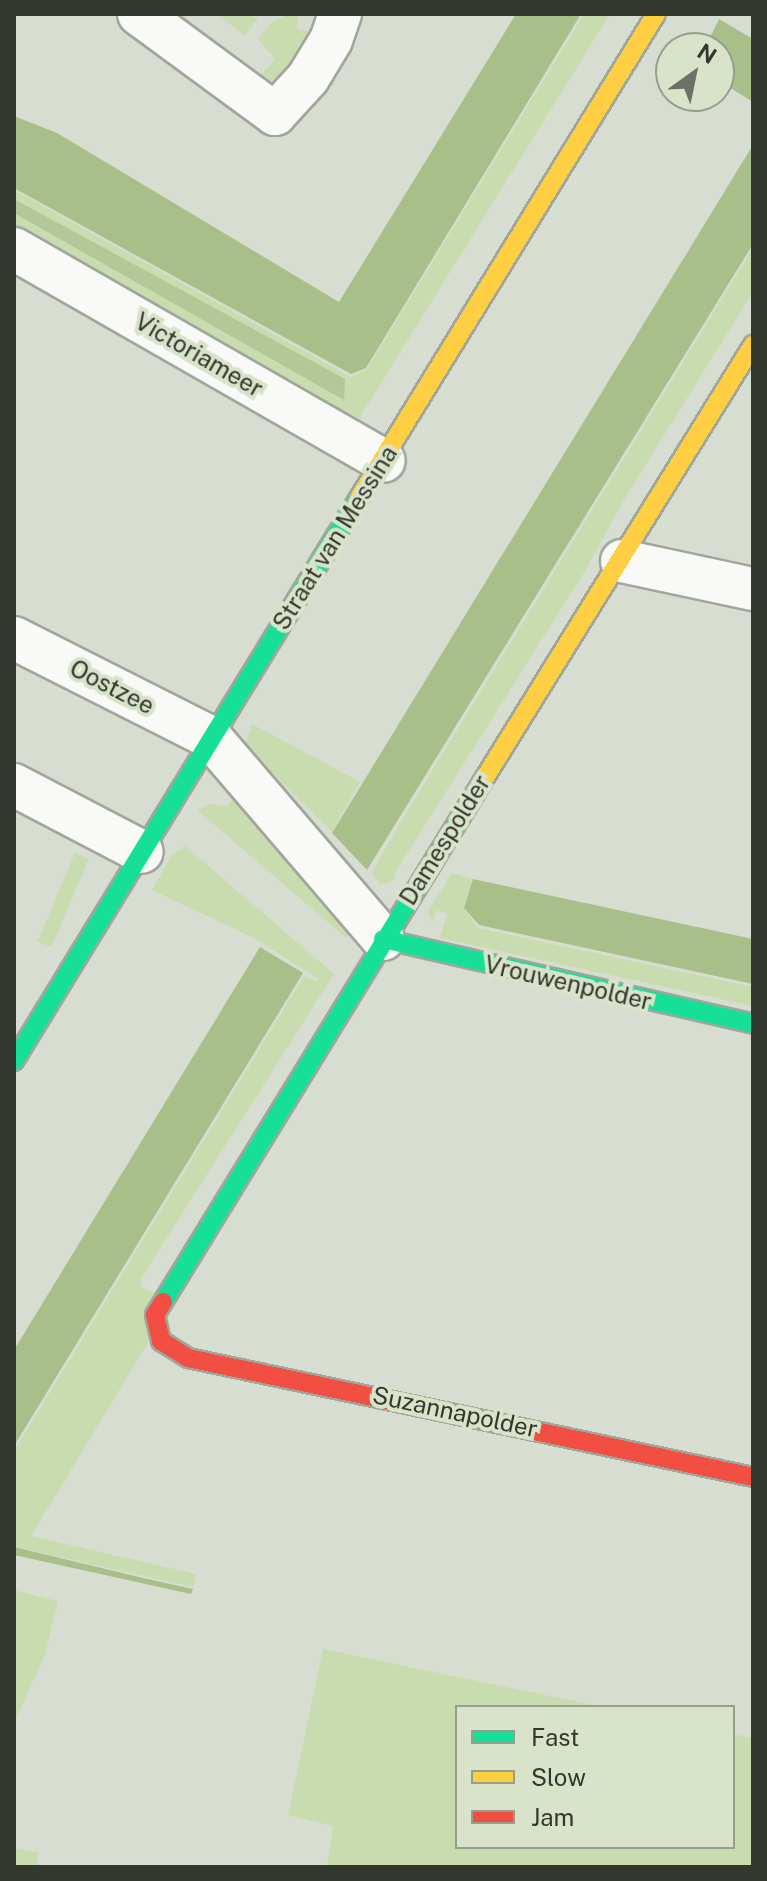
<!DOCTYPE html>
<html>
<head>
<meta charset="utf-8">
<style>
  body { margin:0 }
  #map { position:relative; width:767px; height:1881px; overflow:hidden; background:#d7ddd0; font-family:"Public Sans",sans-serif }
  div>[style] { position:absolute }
  .green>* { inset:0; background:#c9dcaf; transform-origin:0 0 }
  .forest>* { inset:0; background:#b4c799 }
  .water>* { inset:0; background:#a8bf89 }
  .roads { filter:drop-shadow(2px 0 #a1a69c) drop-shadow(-2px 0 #a1a69c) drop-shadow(0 2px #a1a69c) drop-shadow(0 -2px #a1a69c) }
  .street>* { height:42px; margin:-21px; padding:0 21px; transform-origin:21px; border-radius:21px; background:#f9faf8 }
  .fast>* { height:18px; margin:-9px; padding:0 9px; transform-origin:9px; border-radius:9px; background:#16e098 }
  .slow>* { height:18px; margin:-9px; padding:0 9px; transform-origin:9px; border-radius:9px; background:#ffcf43 }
  .jam>* { height:18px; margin:-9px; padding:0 9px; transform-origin:9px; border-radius:9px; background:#f24e42 }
  span { translate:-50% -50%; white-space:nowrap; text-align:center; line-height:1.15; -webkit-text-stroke:8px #d8e3ca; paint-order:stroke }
  .street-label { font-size:24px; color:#33382e }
  .frame { position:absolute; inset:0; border:16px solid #33382e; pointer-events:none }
  .legend { position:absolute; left:455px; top:1705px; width:280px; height:144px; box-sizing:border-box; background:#d8e3ca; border:2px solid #969f8c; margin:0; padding:10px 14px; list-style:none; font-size:24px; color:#33382e }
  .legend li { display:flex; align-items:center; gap:16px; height:40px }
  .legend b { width:40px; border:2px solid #969f8c }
  .north { position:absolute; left:655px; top:32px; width:80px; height:80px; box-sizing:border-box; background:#d8e3ca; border:2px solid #969f8c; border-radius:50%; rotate:33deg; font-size:22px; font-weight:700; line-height:32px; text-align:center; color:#33382e }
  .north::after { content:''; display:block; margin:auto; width:28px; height:36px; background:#6c7267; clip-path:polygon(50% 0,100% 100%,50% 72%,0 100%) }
</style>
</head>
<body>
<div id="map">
  <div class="green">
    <div style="clip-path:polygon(217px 14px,247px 14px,258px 18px,245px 36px)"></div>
    <div style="clip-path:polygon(288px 14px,298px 14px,297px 29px,313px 32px,292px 65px,277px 78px,264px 82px,261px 75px,275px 59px,258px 39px,271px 23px)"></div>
    <div style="clip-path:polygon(584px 14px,610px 14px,355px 425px,14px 237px,14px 190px,351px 377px,367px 369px)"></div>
    <div style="clip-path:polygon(753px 248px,753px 292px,625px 498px,585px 571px,393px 876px,396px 879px,380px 885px,372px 872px,400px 823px)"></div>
    <div style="clip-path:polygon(252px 724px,360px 782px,332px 832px,245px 746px)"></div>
    <div style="clip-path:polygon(233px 799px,354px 924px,350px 936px,345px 937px,197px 810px,210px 804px,227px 806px)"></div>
    <div style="clip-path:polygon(185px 846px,334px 974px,140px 1280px,142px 1288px,153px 1292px,147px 1344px,31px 1536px,196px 1574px,193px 1587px,14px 1547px,14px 1451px,304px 976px,318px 982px,319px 979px,252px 937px,152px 890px,171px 856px)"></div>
    <div style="left:75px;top:853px;width:15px;height:96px;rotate:23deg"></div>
    <div style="clip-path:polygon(452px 873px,473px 879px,464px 908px,478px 928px,753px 987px,753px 1006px,440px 938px,447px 914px,437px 910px,432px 923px,428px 911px)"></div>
    <div style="clip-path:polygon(14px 1590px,58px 1601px,45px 1655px,14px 1723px)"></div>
    <div style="clip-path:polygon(323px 1649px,603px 1707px,457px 1707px,457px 1847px,733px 1847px,733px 1734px,753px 1738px,753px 1867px,327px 1867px,333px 1826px,288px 1815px)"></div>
    <div style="clip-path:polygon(14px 1848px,39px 1853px,36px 1867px,14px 1867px)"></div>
  </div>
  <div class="forest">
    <div style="clip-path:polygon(14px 199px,345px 379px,344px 400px,14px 213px)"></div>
  </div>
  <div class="water">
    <div style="clip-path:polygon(516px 14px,581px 14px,366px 368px,351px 374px,14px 188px,14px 116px,57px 133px,339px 302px)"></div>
    <div style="clip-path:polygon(719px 19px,753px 39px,753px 102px,719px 81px,719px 48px,705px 48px)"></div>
    <div style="clip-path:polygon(753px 145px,753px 244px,367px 870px,332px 833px)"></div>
    <div style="clip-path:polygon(473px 879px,753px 939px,753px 984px,479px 925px,464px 908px)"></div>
    <div style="clip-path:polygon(260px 947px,303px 973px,14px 1446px,14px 1350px)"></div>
    <div style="clip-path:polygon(14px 1547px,143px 1578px,193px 1589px,191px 1594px,14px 1555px)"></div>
  </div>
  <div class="roads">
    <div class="street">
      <div style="left:139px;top:14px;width:169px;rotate:36.3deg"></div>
      <div style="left:275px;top:114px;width:49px;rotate:-47.5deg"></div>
      <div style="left:308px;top:78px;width:44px;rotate:-58.8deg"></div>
      <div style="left:331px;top:40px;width:28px;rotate:-71deg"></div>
      <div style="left:14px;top:249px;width:426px;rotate:29.8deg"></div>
      <div style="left:622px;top:561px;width:134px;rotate:12.1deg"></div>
      <div style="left:14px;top:638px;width:220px;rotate:26.8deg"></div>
      <div style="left:210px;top:737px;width:266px;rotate:49.4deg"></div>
      <div style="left:14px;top:785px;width:144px;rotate:27.6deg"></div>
    </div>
    <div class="fast">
      <div style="left:383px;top:939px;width:380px;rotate:12.9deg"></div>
      <div style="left:14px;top:1061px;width:660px;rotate:-58.5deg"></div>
      <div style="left:163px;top:1302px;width:614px;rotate:-58.46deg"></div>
    </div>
    <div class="slow">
      <div style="left:359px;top:498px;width:568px;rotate:-58.47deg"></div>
      <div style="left:484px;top:779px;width:511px;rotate:-58.21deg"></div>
    </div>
    <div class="jam">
      <div style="left:163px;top:1302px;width:15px;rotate:122deg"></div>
      <div style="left:155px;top:1315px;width:27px;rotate:77deg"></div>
      <div style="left:161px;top:1341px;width:32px;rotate:32deg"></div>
      <div style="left:188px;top:1358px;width:577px;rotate:11.89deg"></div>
    </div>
  </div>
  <div class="street-label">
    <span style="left:199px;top:355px;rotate:30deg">Victoriameer</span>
    <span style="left:335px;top:538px;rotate:-58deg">Straat van Messina</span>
    <span style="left:112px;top:687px;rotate:27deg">Oostzee</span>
    <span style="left:445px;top:840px;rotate:-58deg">Damespolder</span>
    <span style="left:568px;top:983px;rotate:13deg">Vrouwenpolder</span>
    <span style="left:455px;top:1412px;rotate:12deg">Suzannapolder</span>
  </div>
  <div class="frame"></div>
  <ul class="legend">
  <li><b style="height:10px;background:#16e098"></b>Fast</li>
  <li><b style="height:10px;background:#ffcf43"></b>Slow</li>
  <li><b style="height:10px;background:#f24e42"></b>Jam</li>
  </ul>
  <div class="north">N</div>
</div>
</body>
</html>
